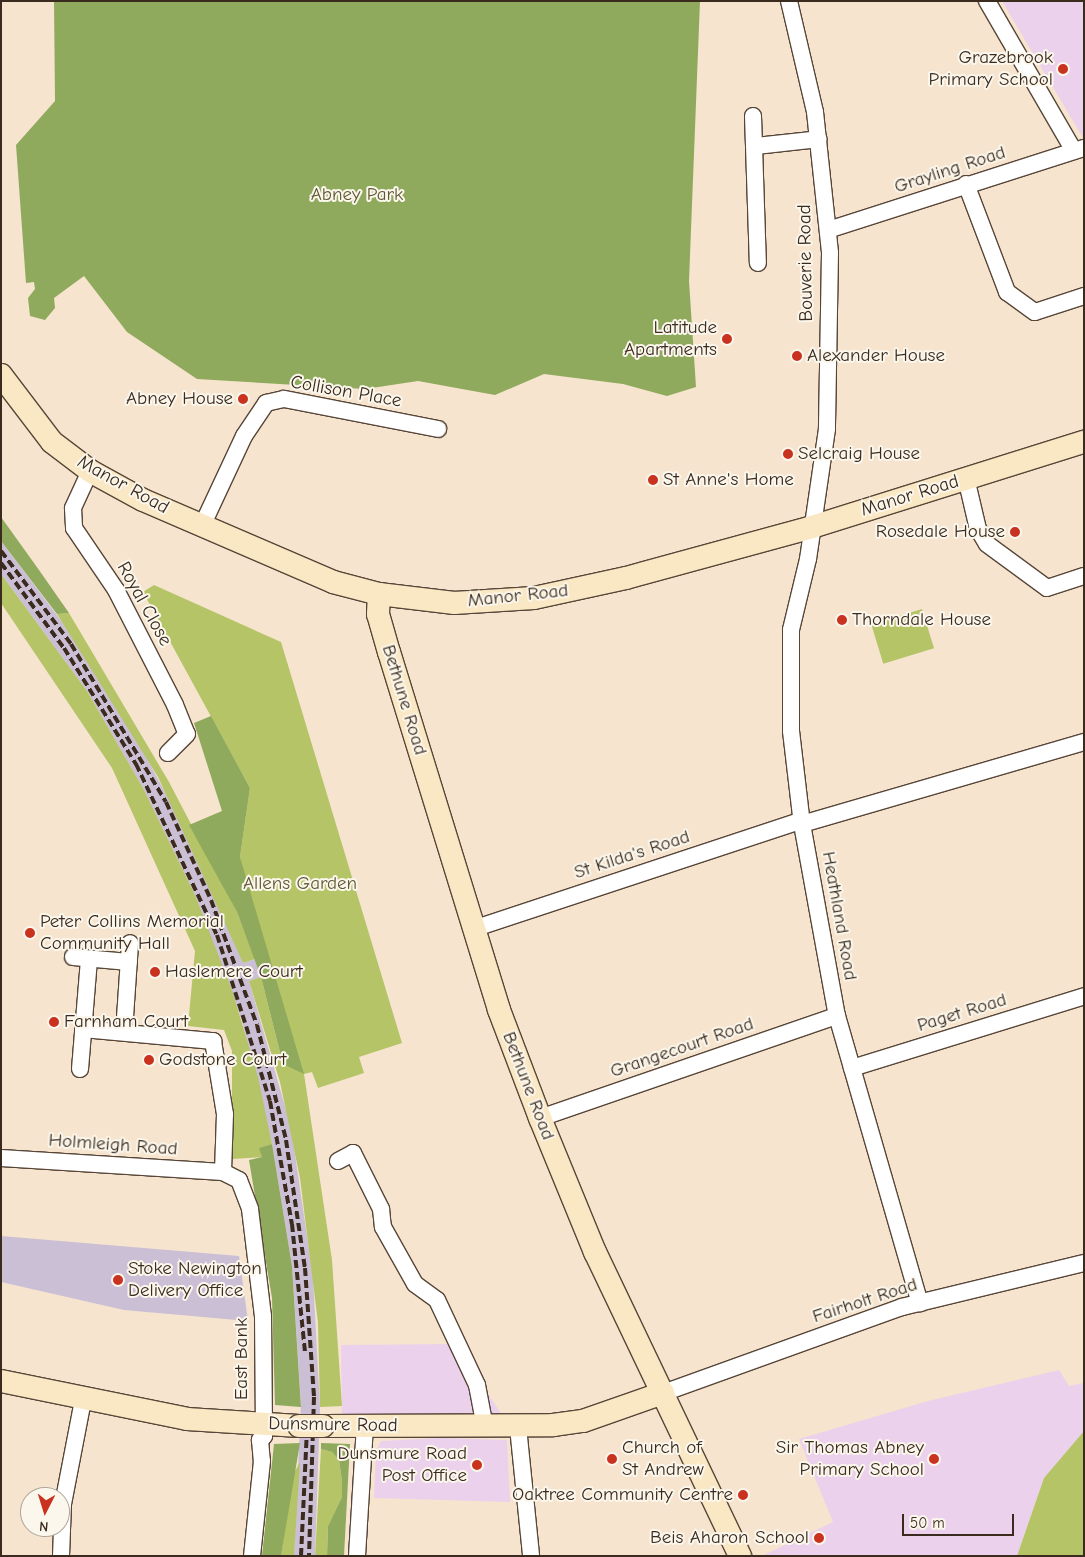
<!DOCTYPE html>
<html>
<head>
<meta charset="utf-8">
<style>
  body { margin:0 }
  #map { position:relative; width:1085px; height:1557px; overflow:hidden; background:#f6e4ce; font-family:"Comic Neue",sans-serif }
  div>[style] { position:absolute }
  .built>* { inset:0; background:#ebd1ec }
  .industrial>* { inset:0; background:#cbbfd6 }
  .green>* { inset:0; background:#b4c467; transform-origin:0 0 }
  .forest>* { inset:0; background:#8faa5c }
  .roads { filter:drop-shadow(1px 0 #574638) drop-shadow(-1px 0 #574638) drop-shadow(0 1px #574638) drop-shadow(0 -1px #574638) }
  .street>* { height:16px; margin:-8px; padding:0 8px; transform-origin:8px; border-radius:8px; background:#fff }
  .secondary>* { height:22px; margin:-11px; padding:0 11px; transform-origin:11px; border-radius:11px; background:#fae7c3 }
  .rail>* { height:4px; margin-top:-2px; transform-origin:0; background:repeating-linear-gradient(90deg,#3b2a1e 0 8px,transparent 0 12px) }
  .bridges { filter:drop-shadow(1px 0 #574638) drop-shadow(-1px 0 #574638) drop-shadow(0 1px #574638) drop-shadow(0 -1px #574638) }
  .secondary-bridge>* { height:22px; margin:-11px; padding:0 11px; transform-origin:11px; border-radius:11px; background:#fae7c3 }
  .dots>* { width:14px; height:14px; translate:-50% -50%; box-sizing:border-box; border:2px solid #fbf7ec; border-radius:50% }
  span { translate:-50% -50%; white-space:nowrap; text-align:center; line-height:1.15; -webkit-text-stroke:4px #fbf7ec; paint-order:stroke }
  .poi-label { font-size:19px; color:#3b2a1e }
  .right { translate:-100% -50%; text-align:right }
  .left { translate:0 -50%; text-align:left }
  .street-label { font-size:19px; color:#3b2a1e }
  .park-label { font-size:19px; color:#5f5834 }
  .frame { position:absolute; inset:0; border:2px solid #3b2a1e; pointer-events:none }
  .north { position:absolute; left:20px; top:1487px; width:50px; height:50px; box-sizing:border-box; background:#fbf7ec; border:1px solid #aea59a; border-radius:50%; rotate:185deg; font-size:14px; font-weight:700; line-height:20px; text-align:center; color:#3b2a1e }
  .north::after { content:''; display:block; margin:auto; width:18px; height:22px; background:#c8321e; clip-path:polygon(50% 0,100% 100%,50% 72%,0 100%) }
  .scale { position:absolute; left:902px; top:1514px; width:112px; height:22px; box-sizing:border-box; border:2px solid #3b2a1e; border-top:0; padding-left:6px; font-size:15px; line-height:18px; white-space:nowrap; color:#3b2a1e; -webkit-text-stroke:4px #fbf7ec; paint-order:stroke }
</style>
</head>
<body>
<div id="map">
  <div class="built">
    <div style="clip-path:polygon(1002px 1px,1084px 1px,1084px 138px,1083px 138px)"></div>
    <div style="clip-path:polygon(455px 1344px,506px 1421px,342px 1415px,341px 1345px)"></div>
    <div style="clip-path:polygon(1059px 1370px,1069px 1386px,1084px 1383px,1084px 1431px,1044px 1478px,1017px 1556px,762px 1556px,833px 1522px,799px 1439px,928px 1401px)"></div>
    <div style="clip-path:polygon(441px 1438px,507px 1440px,510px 1502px,374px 1498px,376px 1451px,381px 1441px)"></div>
  </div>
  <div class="industrial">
    <div style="clip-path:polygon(1px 541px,66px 627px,132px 730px,187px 834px,243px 963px,255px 959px,261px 977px,249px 981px,291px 1127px,313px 1277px,320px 1407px,315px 1556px,294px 1556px,301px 1403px,292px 1266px,272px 1144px,242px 1021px,195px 895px,143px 788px,87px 691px,1px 574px)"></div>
    <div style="clip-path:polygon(1px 1236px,239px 1256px,248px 1321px,124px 1310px,1px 1282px)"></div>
  </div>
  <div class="green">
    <div style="clip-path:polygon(1px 574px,87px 691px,143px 788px,195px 895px,232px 990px,258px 1077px,272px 1144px,260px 1148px,262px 1157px,232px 1159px,232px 1051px,224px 1030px,188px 1026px,195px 951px,112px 768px,1px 603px)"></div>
    <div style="clip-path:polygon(154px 585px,281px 642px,402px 1043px,359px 1057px,364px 1073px,318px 1088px,312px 1072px,304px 1074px,332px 1260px,342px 1406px,320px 1407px,318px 1323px,300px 1178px,280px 1082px,249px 981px,261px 977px,283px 1064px,240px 857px,250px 788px,143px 592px)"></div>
    <div style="left:922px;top:609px;width:41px;height:53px;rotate:73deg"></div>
    <div style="clip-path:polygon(69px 613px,169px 782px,237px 912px,255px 959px,243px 963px,158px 777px,57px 614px)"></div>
    <div style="clip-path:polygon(1084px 1431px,1084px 1556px,1017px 1556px,1044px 1478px)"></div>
    <div style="clip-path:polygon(321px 1449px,332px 1452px,339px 1460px,342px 1481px,342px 1497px,328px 1526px,327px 1556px,315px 1556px)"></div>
    <div style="clip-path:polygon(300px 1462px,294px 1556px,281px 1556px,293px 1475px)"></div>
  </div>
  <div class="forest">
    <div style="clip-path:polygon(54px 1px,700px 1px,689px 281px,696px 387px,667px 396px,623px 384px,544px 374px,495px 395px,418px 381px,365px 389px,197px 379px,127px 332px,84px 276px,54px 298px,55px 308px,45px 320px,30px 316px,28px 298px,35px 289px,34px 282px,26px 283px,16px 145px,55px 101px)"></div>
    <div style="clip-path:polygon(1px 517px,39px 570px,69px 613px,57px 614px,1px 541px)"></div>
    <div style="clip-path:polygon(211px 716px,250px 788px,240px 857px,304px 1074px,283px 1064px,261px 977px,237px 912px,189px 825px,222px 811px,194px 723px)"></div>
    <div style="clip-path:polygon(272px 1144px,292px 1266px,301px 1407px,275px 1405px,272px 1298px,249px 1160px,262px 1157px,259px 1148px)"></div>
    <div style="clip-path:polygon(300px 1443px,281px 1556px,262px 1556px,274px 1444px)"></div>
    <div style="clip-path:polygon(321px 1443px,350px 1444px,344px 1556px,327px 1556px,328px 1526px,342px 1497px,342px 1481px,339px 1460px,332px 1452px,321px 1449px)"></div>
  </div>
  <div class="roads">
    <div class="street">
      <div style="left:789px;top:1px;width:114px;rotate:76.8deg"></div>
      <div style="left:815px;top:112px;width:142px;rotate:83.9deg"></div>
      <div style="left:830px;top:253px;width:176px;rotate:91deg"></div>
      <div style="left:827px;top:429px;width:131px;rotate:98.3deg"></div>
      <div style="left:808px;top:559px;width:73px;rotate:103.5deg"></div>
      <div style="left:791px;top:630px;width:101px;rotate:90deg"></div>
      <div style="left:791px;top:731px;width:94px;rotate:83.3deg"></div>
      <div style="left:802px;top:824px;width:195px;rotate:79.7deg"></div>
      <div style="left:837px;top:1016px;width:299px;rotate:73.9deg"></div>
      <div style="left:987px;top:1px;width:173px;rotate:59.9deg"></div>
      <div style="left:753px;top:116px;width:147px;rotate:88.1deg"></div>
      <div style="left:756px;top:146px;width:63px;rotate:-6.3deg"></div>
      <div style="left:966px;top:184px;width:116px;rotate:69.2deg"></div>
      <div style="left:1007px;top:292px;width:34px;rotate:36deg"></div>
      <div style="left:1035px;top:312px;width:52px;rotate:-18.1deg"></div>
      <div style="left:828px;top:230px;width:269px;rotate:-17.8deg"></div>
      <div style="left:90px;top:471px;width:41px;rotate:114.7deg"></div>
      <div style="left:73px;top:508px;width:20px;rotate:87deg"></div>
      <div style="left:74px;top:528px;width:75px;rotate:55.9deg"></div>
      <div style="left:116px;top:590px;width:129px;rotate:62.8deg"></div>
      <div style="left:175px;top:705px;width:31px;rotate:68deg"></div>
      <div style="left:187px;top:734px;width:27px;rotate:135deg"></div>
      <div style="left:966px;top:478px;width:52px;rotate:76.8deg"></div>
      <div style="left:978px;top:529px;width:17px;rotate:59deg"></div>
      <div style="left:987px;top:544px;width:74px;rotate:36.3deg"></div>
      <div style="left:1047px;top:588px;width:39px;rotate:-18deg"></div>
      <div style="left:202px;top:526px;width:99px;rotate:-65deg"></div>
      <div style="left:244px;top:436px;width:40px;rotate:-56deg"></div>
      <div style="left:266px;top:403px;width:18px;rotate:-13deg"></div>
      <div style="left:284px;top:399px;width:157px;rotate:11deg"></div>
      <div style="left:802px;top:824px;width:294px;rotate:-16.2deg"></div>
      <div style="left:476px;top:928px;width:343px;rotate:-18.3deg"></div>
      <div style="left:73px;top:957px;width:56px;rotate:5.1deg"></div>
      <div style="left:83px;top:1029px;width:131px;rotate:5.3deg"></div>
      <div style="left:213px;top:1041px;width:74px;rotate:80.7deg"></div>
      <div style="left:225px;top:1114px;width:58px;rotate:92deg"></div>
      <div style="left:124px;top:1032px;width:89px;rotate:-86.1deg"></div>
      <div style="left:852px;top:1068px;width:243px;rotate:-17.2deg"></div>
      <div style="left:80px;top:1069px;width:110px;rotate:-85.3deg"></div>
      <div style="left:540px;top:1118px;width:314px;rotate:-19deg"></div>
      <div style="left:1px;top:1158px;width:222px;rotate:3.6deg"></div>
      <div style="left:223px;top:1172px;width:18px;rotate:27deg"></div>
      <div style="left:239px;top:1180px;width:31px;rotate:69deg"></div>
      <div style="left:250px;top:1209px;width:108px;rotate:83.1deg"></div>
      <div style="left:263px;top:1316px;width:120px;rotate:89.5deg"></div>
      <div style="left:264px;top:1436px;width:6px;rotate:135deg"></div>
      <div style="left:260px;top:1440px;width:21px;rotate:85deg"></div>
      <div style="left:262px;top:1461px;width:96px;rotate:96deg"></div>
      <div style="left:338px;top:1161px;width:17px;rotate:-28deg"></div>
      <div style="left:353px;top:1153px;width:63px;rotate:63.4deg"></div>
      <div style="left:381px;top:1209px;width:18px;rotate:84deg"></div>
      <div style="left:383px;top:1227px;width:65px;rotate:60.7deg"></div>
      <div style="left:415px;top:1284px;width:27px;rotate:36deg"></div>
      <div style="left:437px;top:1300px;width:94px;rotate:64.8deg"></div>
      <div style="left:477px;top:1385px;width:43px;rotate:79.2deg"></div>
      <div style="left:663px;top:1393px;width:254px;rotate:-19.8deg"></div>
      <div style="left:902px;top:1307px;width:187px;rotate:-13.6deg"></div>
      <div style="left:518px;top:1427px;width:130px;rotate:84.2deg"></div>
      <div style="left:61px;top:1556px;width:52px;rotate:-87.8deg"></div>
      <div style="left:63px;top:1504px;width:106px;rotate:-79.1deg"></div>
      <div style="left:357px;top:1556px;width:130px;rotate:-86.5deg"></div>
    </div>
    <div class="secondary">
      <div style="left:1px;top:375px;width:84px;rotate:52.7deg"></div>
      <div style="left:52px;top:442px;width:48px;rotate:37.3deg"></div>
      <div style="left:90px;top:471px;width:60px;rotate:28.7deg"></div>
      <div style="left:143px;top:500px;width:207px;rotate:23.3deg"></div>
      <div style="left:333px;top:582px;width:48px;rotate:14.6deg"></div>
      <div style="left:379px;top:594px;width:76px;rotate:6.8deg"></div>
      <div style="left:454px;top:603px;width:80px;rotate:-3.6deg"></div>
      <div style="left:534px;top:598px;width:94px;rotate:-12.3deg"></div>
      <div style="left:626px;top:578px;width:193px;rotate:-15.3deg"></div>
      <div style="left:812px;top:527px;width:285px;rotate:-17.4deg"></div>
      <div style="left:379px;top:594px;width:20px;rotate:93deg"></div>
      <div style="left:378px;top:614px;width:40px;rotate:74deg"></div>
      <div style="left:389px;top:652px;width:375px;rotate:72.9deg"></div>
      <div style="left:499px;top:1010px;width:116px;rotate:69.2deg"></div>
      <div style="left:540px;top:1118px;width:145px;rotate:67.7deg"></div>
      <div style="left:595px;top:1252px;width:337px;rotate:64.5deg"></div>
      <div style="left:1px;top:1381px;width:190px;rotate:11.5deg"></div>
      <div style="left:187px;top:1419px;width:112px;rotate:3.6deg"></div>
      <div style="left:323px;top:1426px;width:230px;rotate:-0.2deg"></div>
      <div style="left:553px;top:1425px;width:30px;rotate:-8deg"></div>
      <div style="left:583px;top:1421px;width:85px;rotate:-19.3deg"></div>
    </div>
  </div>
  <div class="rail">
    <div style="left:1px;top:551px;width:116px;rotate:53deg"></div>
    <div style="left:71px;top:644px;width:184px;rotate:59deg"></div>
    <div style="left:166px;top:802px;width:108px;rotate:65.3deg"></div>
    <div style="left:211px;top:900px;width:133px;rotate:69.8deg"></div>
    <div style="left:257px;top:1025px;width:119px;rotate:75.8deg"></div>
    <div style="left:286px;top:1140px;width:129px;rotate:81.6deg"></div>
    <div style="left:305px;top:1268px;width:129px;rotate:86deg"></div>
    <div style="left:314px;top:1397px;width:159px;rotate:91.8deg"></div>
    <div style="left:1px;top:563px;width:106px;rotate:53.5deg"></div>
    <div style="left:64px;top:648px;width:137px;rotate:58.2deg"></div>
    <div style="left:136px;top:764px;width:189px;rotate:64.7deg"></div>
    <div style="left:217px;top:935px;width:174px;rotate:72.3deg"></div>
    <div style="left:270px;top:1101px;width:125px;rotate:79.9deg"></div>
    <div style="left:292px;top:1224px;width:130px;rotate:84.2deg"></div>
    <div style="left:301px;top:1556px;width:128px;rotate:-87.3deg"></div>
  </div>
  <div class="bridges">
    <div class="secondary-bridge">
      <div style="left:299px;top:1426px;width:24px"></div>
    </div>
  </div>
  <div class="dots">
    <div style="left:1063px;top:69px;background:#c8321e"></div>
    <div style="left:727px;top:339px;background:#c8321e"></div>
    <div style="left:797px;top:356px;background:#c8321e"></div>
    <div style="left:243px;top:399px;background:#c8321e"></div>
    <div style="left:788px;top:454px;background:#c8321e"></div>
    <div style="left:653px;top:480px;background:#c8321e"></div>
    <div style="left:1015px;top:532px;background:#c8321e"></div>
    <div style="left:842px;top:620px;background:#c8321e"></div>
    <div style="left:30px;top:933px;background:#c8321e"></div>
    <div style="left:155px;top:972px;background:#c8321e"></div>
    <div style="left:54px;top:1022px;background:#c8321e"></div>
    <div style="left:149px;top:1060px;background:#c8321e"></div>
    <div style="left:118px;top:1280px;background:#c8321e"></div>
    <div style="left:612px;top:1459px;background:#c8321e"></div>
    <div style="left:934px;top:1459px;background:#c8321e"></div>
    <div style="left:477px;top:1465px;background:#c8321e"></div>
    <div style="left:743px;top:1495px;background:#c8321e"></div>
    <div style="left:819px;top:1538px;background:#c8321e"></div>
  </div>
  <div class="poi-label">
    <span class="right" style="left:1053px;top:69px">Grazebrook<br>Primary School</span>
    <span class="right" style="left:717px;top:339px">Latitude<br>Apartments</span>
    <span class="left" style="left:807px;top:356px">Alexander House</span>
    <span class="right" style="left:233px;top:399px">Abney House</span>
    <span class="left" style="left:798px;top:454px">Selcraig House</span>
    <span class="left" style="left:663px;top:480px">St Anne's Home</span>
    <span class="right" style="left:1005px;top:532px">Rosedale House</span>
    <span class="left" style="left:852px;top:620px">Thorndale House</span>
    <span class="left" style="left:40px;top:933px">Peter Collins Memorial<br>Community Hall</span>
    <span class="left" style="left:165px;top:972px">Haslemere Court</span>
    <span class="left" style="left:64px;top:1022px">Farnham Court</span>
    <span class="left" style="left:159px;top:1060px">Godstone Court</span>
    <span class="left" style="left:128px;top:1280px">Stoke Newington<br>Delivery Office</span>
    <span class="left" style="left:622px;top:1459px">Church of<br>St Andrew</span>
    <span class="right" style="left:924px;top:1459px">Sir Thomas Abney<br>Primary School</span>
    <span class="right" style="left:467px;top:1465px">Dunsmure Road<br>Post Office</span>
    <span class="right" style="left:733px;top:1495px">Oaktree Community Centre</span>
    <span class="right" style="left:809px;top:1538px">Beis Aharon School</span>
  </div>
  <div class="street-label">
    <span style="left:950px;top:170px;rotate:-18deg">Grayling Road</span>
    <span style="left:806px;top:263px;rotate:-91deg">Bouverie Road</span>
    <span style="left:346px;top:392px;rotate:10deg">Collison Place</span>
    <span style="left:123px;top:485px;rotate:29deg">Manor Road</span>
    <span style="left:910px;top:496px;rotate:-17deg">Manor Road</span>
    <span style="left:518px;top:596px;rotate:-6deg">Manor Road</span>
    <span style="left:144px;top:604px;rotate:61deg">Royal Close</span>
    <span style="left:404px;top:700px;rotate:73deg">Bethune Road</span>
    <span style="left:632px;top:855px;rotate:-18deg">St Kilda's Road</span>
    <span style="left:839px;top:916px;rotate:80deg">Heathland Road</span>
    <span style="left:962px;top:1013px;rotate:-17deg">Paget Road</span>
    <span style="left:682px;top:1048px;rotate:-19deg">Grangecourt Road</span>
    <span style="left:528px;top:1086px;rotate:69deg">Bethune Road</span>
    <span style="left:113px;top:1145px;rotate:4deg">Holmleigh Road</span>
    <span style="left:865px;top:1301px;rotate:-18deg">Fairholt Road</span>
    <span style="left:242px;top:1359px;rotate:-90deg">East Bank</span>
    <span style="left:333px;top:1425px;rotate:1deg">Dunsmure Road</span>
  </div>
  <div class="park-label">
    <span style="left:357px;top:195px">Abney Park</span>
    <span style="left:300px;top:884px">Allens Garden</span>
  </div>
  <div class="frame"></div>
  <div class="north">N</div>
  <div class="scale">50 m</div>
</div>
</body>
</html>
